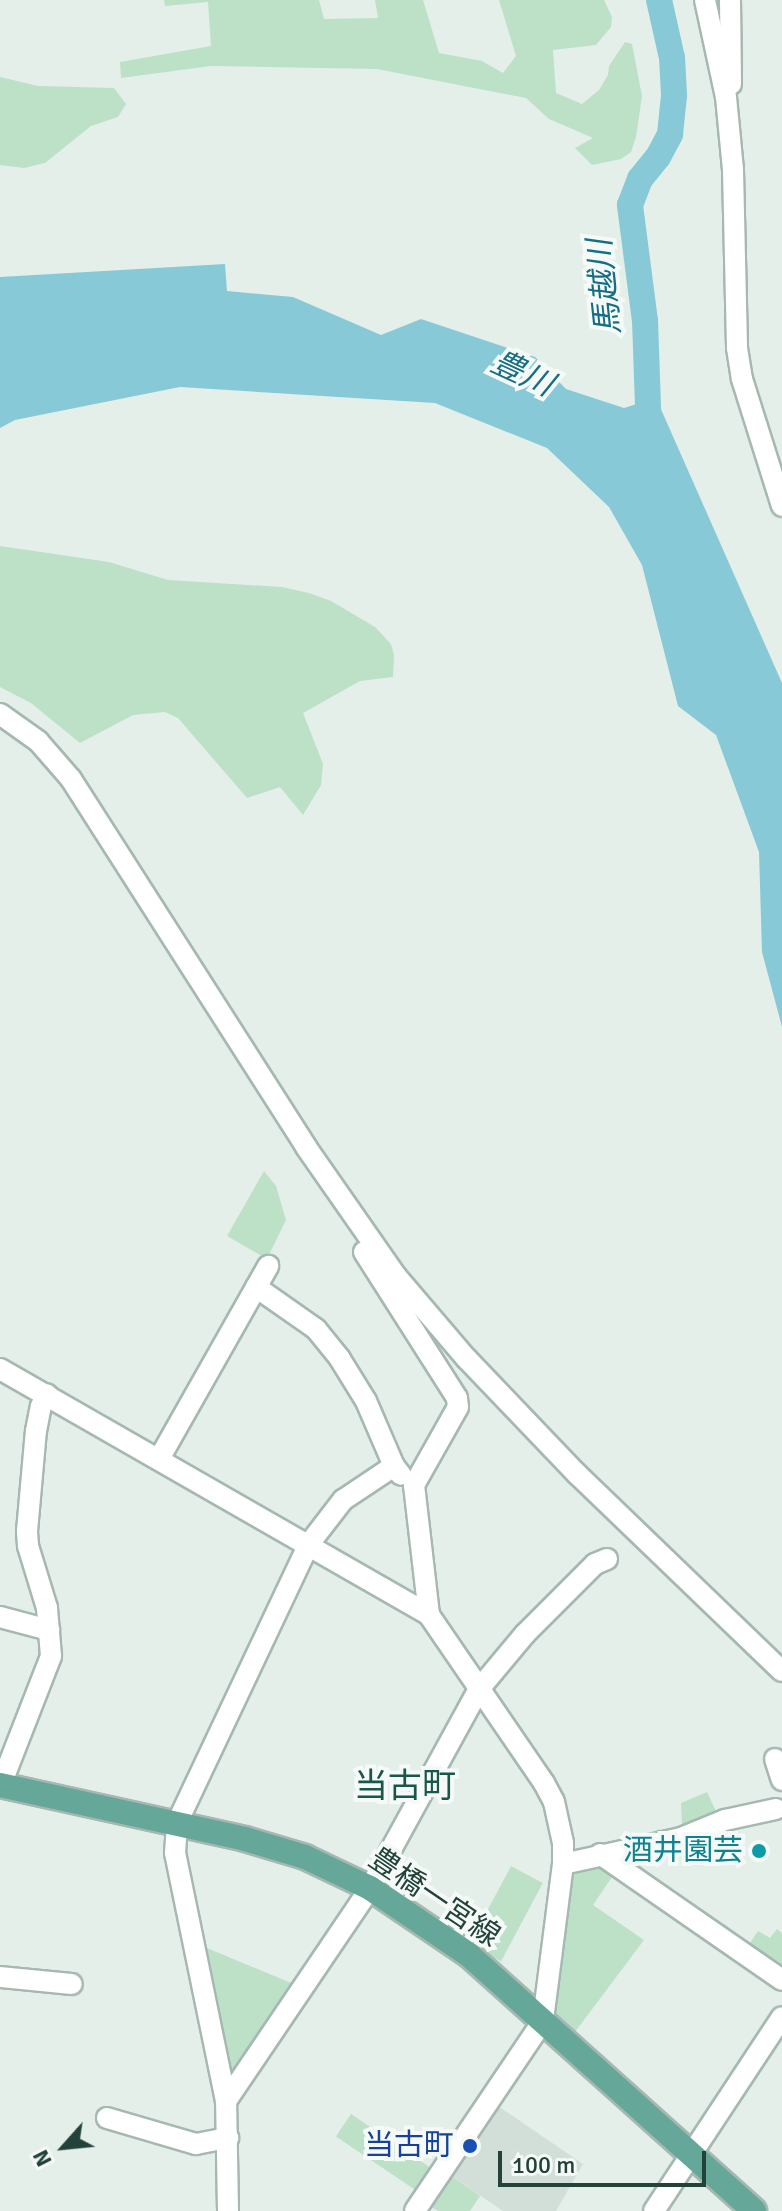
<!DOCTYPE html>
<html>
<head>
<meta charset="utf-8">
<style>
  body { margin:0 }
  #map { position:relative; width:782px; height:2211px; overflow:hidden; background:#e4efea; font-family:Signika,"Noto Sans JP",sans-serif }
  div>[style] { position:absolute }
  .built>* { inset:0; background:#d2dfd9 }
  .green>* { inset:0; background:#bce1c7; transform-origin:0 0 }
  .water>* { inset:0; background:#88c9d7 }
  .river>* { height:26px; margin:-13px; padding:0 13px; transform-origin:13px; border-radius:13px; background:#88c9d7 }
  .roads { filter:drop-shadow(2px 0 #a6b8b2) drop-shadow(-2px 0 #a6b8b2) drop-shadow(0 2px #a6b8b2) drop-shadow(0 -2px #a6b8b2) }
  .minor>* { height:20px; margin:-10px; padding:0 10px; transform-origin:10px; border-radius:10px; background:#fff }
  .major>* { height:24px; margin:-12px; padding:0 12px; transform-origin:12px; border-radius:12px; background:#65a798 }
  .dots>* { width:22px; height:22px; translate:-50% -50%; box-sizing:border-box; border:4px solid #f5faf8; border-radius:50% }
  span { translate:-50% -50%; white-space:nowrap; text-align:center; line-height:1.15; -webkit-text-stroke:8px #f5faf8; paint-order:stroke }
  .culture-label { font-size:30px; color:#0d838f }
  .right { translate:-100% -50%; text-align:right }
  .street-label { font-size:30px; color:#22423a }
  .transit-label { font-size:30px; color:#164399 }
  .water-label { font-size:32px; color:#166e83; font-style:italic }
  .quarter-label { font-size:34px; color:#1b564a }
  .north { position:absolute; left:24px; top:2107px; width:80px; height:80px; -webkit-text-stroke:6px #f5faf8; paint-order:stroke; rotate:243deg; font-size:22px; font-weight:700; line-height:32px; text-align:center; color:#22423a }
  .north::after { content:''; display:block; margin:auto; width:28px; height:36px; background:#22423a; clip-path:polygon(50% 0,100% 100%,50% 72%,0 100%) }
  .scale { position:absolute; left:498px; top:2151px; width:208px; height:36px; box-sizing:border-box; border:4px solid #22423a; border-top:0; padding-left:10px; font-size:24px; line-height:28px; white-space:nowrap; color:#22423a; -webkit-text-stroke:6px #f5faf8; paint-order:stroke }
</style>
</head>
<body>
<div id="map">
  <div class="built">
    <div style="clip-path:polygon(495px 2104px,583px 2164px,556px 2211px,503px 2211px,448px 2174px)"></div>
  </div>
  <div class="green">
    <div style="clip-path:polygon(164px 0,319px 0,324px 19px,378px 18px,375px 0,423px 0,439px 53px,482px 61px,503px 73px,516px 56px,499px 0,604px 0,612px 17px,611px 27px,596px 45px,553px 50px,556px 93px,582px 104px,599px 90px,608px 75px,609px 66px,625px 42px,632px 44px,642px 96px,636px 137px,631px 152px,621px 159px,592px 165px,575px 148px,593px 138px,549px 119px,526px 98px,377px 69px,211px 66px,121px 78px,120px 62px,211px 46px,208px 2px,165px 6px)"></div>
    <div style="clip-path:polygon(0 77px,38px 86px,114px 88px,126px 104px,118px 117px,91px 126px,45px 163px,24px 168px,0 165px)"></div>
    <div style="clip-path:polygon(0 546px,109px 562px,168px 580px,282px 587px,309px 593px,331px 601px,375px 627px,391px 644px,394px 655px,393px 677px,360px 681px,303px 713px,323px 764px,321px 785px,303px 815px,280px 787px,247px 798px,178px 718px,165px 712px,133px 715px,80px 743px,31px 703px,0 687px)"></div>
    <div style="clip-path:polygon(264px 1171px,276px 1186px,286px 1220px,267px 1259px,227px 1236px)"></div>
    <div style="clip-path:polygon(707px 1792px,719px 1818px,679px 1835px,640px 1838px,659px 1829px,663px 1834px,682px 1825px,681px 1803px)"></div>
    <div style="clip-path:polygon(600px 1861px,616px 1871px,593px 1905px,644px 1940px,572px 2036px,550px 2017px,569px 1873px)"></div>
    <div style="left:511px;top:1866px;width:36px;height:89px;rotate:28deg"></div>
    <div style="clip-path:polygon(777px 1929px,782px 1933px,782px 1973px,746px 1949px,758px 1931px,770px 1938px)"></div>
    <div style="clip-path:polygon(202px 1946px,296px 1985px,230px 2082px)"></div>
    <div style="left:351px;top:2114px;width:100px;height:27px;rotate:34deg"></div>
    <div style="clip-path:polygon(448px 2174px,480px 2196px,470px 2211px,438px 2211px,428px 2205px)"></div>
  </div>
  <div class="water">
    <div style="clip-path:polygon(225px 264px,227px 291px,293px 297px,381px 335px,421px 319px,535px 357px,566px 389px,624px 408px,656px 398px,782px 683px,782px 1027px,762px 952px,759px 852px,716px 735px,678px 706px,642px 565px,609px 507px,547px 448px,435px 403px,180px 387px,15px 420px,0 428px,0 360px,25px 345px,0 342px,0 277px)"></div>
  </div>
  <div class="river">
    <div style="left:0;top:352px;width:53px;rotate:-8.7deg"></div>
    <div style="left:649px;top:435px;width:114px;rotate:-92deg"></div>
    <div style="left:645px;top:321px;width:117px;rotate:-97.4deg"></div>
    <div style="left:630px;top:205px;width:28px;rotate:-69deg"></div>
    <div style="left:640px;top:179px;width:28px;rotate:-51deg"></div>
    <div style="left:658px;top:157px;width:26px;rotate:-62deg"></div>
    <div style="left:670px;top:134px;width:39px;rotate:-84deg"></div>
    <div style="left:674px;top:95px;width:37px;rotate:-93deg"></div>
    <div style="left:672px;top:58px;width:59px;rotate:-102.6deg"></div>
  </div>
  <div class="roads">
    <div class="minor">
      <div style="left:705px;top:0;width:99px;rotate:77.8deg"></div>
      <div style="left:726px;top:97px;width:73px;rotate:84.5deg"></div>
      <div style="left:733px;top:170px;width:178px;rotate:88.7deg"></div>
      <div style="left:737px;top:348px;width:31px;rotate:81deg"></div>
      <div style="left:742px;top:379px;width:133px;rotate:72.5deg"></div>
      <div style="left:730px;top:0;width:84px;rotate:89.3deg"></div>
      <div style="left:0;top:714px;width:47px;rotate:35.4deg"></div>
      <div style="left:38px;top:741px;width:50px;rotate:49deg"></div>
      <div style="left:71px;top:779px;width:437px;rotate:57.4deg"></div>
      <div style="left:306px;top:1147px;width:157px;rotate:55.1deg"></div>
      <div style="left:396px;top:1276px;width:109px;rotate:49.5deg"></div>
      <div style="left:467px;top:1359px;width:159px;rotate:46.3deg"></div>
      <div style="left:577px;top:1474px;width:284px;rotate:43.9deg"></div>
      <div style="left:364px;top:1252px;width:173px;rotate:57.5deg"></div>
      <div style="left:457px;top:1398px;width:9px;rotate:84deg"></div>
      <div style="left:458px;top:1407px;width:90px;rotate:119.4deg"></div>
      <div style="left:414px;top:1485px;width:131px;rotate:83.4deg"></div>
      <div style="left:429px;top:1615px;width:204px;rotate:55.6deg"></div>
      <div style="left:544px;top:1783px;width:21px;rotate:62deg"></div>
      <div style="left:554px;top:1802px;width:42px;rotate:77.6deg"></div>
      <div style="left:563px;top:1843px;width:21px;rotate:90deg"></div>
      <div style="left:563px;top:1864px;width:158px;rotate:97.3deg"></div>
      <div style="left:543px;top:2021px;width:229px;rotate:124deg"></div>
      <div style="left:256px;top:1287px;width:73px;rotate:35deg"></div>
      <div style="left:316px;top:1329px;width:38px;rotate:51deg"></div>
      <div style="left:340px;top:1359px;width:49px;rotate:58.2deg"></div>
      <div style="left:366px;top:1401px;width:71px;rotate:66.7deg"></div>
      <div style="left:394px;top:1466px;width:11px;rotate:52deg"></div>
      <div style="left:0;top:1369px;width:495px;rotate:29.8deg"></div>
      <div style="left:159px;top:1459px;width:222px;rotate:-60.5deg"></div>
      <div style="left:0;top:1617px;width:51px;rotate:14.9deg"></div>
      <div style="left:775px;top:1759px;width:22px;rotate:72deg"></div>
      <div style="left:0;top:1787px;width:141px;rotate:-68.7deg"></div>
      <div style="left:51px;top:1656px;width:48px;rotate:-94.8deg"></div>
      <div style="left:47px;top:1608px;width:65px;rotate:-107deg"></div>
      <div style="left:28px;top:1546px;width:15px;rotate:-94deg"></div>
      <div style="left:27px;top:1531px;width:100px;rotate:-84.9deg"></div>
      <div style="left:36px;top:1431px;width:25px;rotate:-79deg"></div>
      <div style="left:41px;top:1406px;width:13px;rotate:-61deg"></div>
      <div style="left:600px;top:1854px;width:221px;rotate:34.7deg"></div>
      <div style="left:563px;top:1864px;width:121px;rotate:-12.4deg"></div>
      <div style="left:681px;top:1838px;width:48px;rotate:-22.2deg"></div>
      <div style="left:725px;top:1820px;width:52px;rotate:-12.2deg"></div>
      <div style="left:0;top:1977px;width:72px;rotate:5.6deg"></div>
      <div style="left:226px;top:2101px;width:257px;rotate:-55.9deg"></div>
      <div style="left:370px;top:1888px;width:227px;rotate:-61.3deg"></div>
      <div style="left:479px;top:1689px;width:72px;rotate:-50.1deg"></div>
      <div style="left:525px;top:1634px;width:99px;rotate:-45deg"></div>
      <div style="left:595px;top:1564px;width:13px;rotate:-23deg"></div>
      <div style="left:107px;top:2118px;width:93px;rotate:16.3deg"></div>
      <div style="left:196px;top:2144px;width:33px;rotate:-11deg"></div>
      <div style="left:228px;top:2211px;width:110px;rotate:-91deg"></div>
      <div style="left:226px;top:2101px;width:253px;rotate:-101.6deg"></div>
      <div style="left:175px;top:1853px;width:30px;rotate:-86deg"></div>
      <div style="left:177px;top:1823px;width:309px;rotate:-64.7deg"></div>
      <div style="left:309px;top:1544px;width:56px;rotate:-52.3deg"></div>
      <div style="left:343px;top:1500px;width:61px;rotate:-33.7deg"></div>
      <div style="left:654px;top:2211px;width:232px;rotate:-56.6deg"></div>
    </div>
    <div class="major">
      <div style="left:0;top:1785px;width:251px;rotate:12.4deg"></div>
      <div style="left:245px;top:1839px;width:63px;rotate:16.7deg"></div>
      <div style="left:305px;top:1857px;width:72px;rotate:25.5deg"></div>
      <div style="left:370px;top:1888px;width:120px;rotate:34.1deg"></div>
      <div style="left:469px;top:1955px;width:383px;rotate:41.9deg"></div>
    </div>
  </div>
  <div class="dots">
    <div style="left:759px;top:1851px;background:#0f9aa8"></div>
    <div style="left:470px;top:2146px;background:#1a4fb4"></div>
  </div>
  <div class="culture-label">
    <span class="right" style="left:743px;top:1851px">酒井園芸</span>
  </div>
  <div class="street-label">
    <span style="left:434px;top:1898px;rotate:34deg">豊橋一宮線</span>
  </div>
  <div class="transit-label">
    <span class="right" style="left:454px;top:2146px">当古町</span>
  </div>
  <div class="water-label">
    <span style="left:605px;top:287px;rotate:-96deg">馬越川</span>
    <span style="left:522px;top:374px;rotate:25deg">豊川</span>
  </div>
  <div class="quarter-label">
    <span style="left:405px;top:1787px">当古町</span>
  </div>
  <div class="north">N</div>
  <div class="scale">100 m</div>
</div>
</body>
</html>
